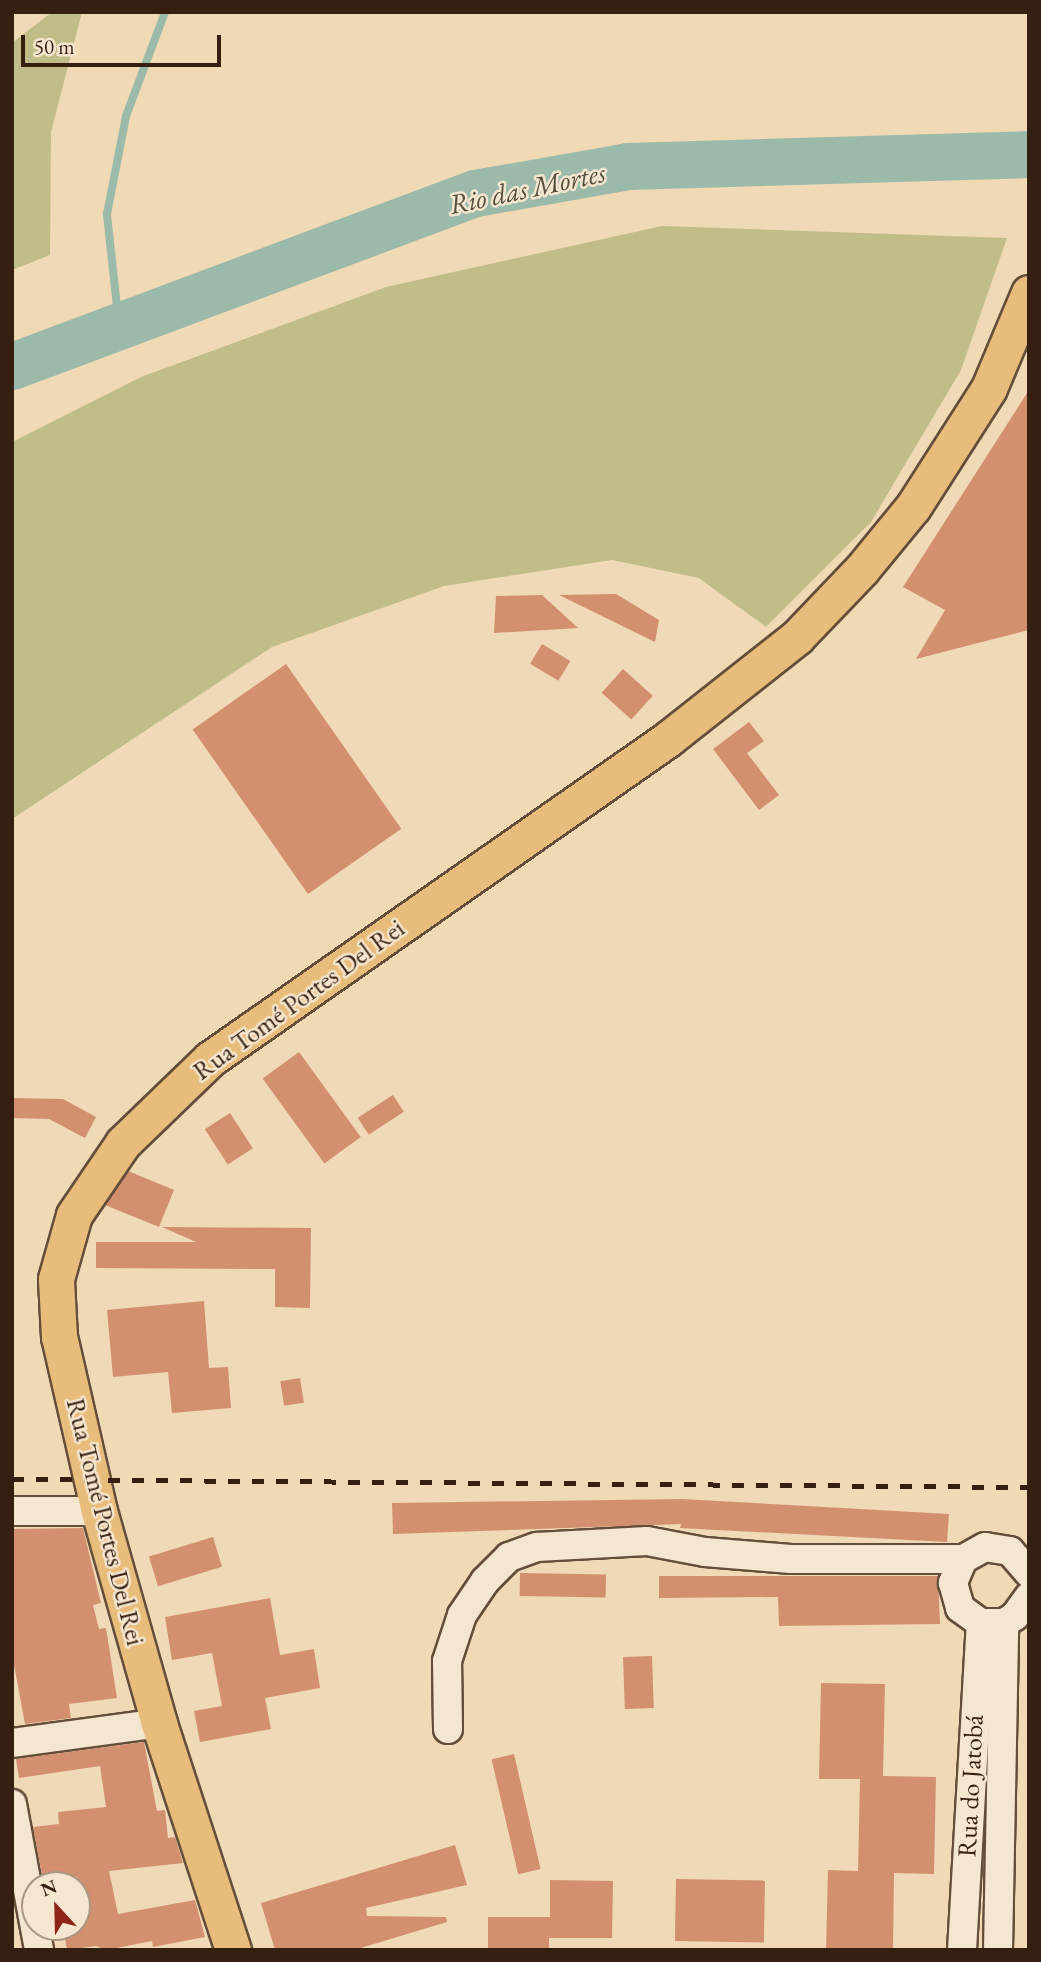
<!DOCTYPE html>
<html>
<head>
<meta charset="utf-8">
<style>
  body { margin:0 }
  #map { position:relative; width:1041px; height:1962px; overflow:hidden; background:#f0d9b5; font-family:"EB Garamond",serif }
  div>[style] { position:absolute }
  .green>* { inset:0; background:#c0bd88 }
  .stream>* { height:8px; margin:-4px; padding:0 4px; transform-origin:4px; border-radius:4px; background:#9bbaaa }
  .river>* { height:47px; margin:-23.5px; padding:0 23.5px; transform-origin:23.5px; border-radius:23.5px; background:#9bbaaa }
  .building>* { inset:0; background:#d3906f; transform-origin:0 0 }
  .roads { filter:drop-shadow(2px 0 #644e3a) drop-shadow(-2px 0 #644e3a) drop-shadow(0 2px #644e3a) drop-shadow(0 -2px #644e3a) }
  .minor>* { height:28px; margin:-14px; padding:0 14px; transform-origin:14px; border-radius:14px; background:#f5e6cf }
  .major>* { height:35px; margin:-17.5px; padding:0 17.5px; transform-origin:17.5px; border-radius:17.5px; background:#e8bc7a }
  .rail>* { height:5px; margin-top:-2.5px; transform-origin:0; background:repeating-linear-gradient(90deg,#351f11 0 12px,transparent 0 24px) }
  span { translate:-50% -50%; white-space:nowrap; text-align:center; line-height:1.15; -webkit-text-stroke:5px #f5e6cf; paint-order:stroke }
  .street-label { font-size:26px; color:#351f11 }
  .water-label { font-size:28px; color:#544e3f; font-style:italic }
  .frame { position:absolute; inset:0; border:14px solid #351f11; pointer-events:none }
  .north { position:absolute; left:21px; top:1871px; width:70px; height:70px; box-sizing:border-box; background:#f5e6cf; border:2px solid #a89683; border-radius:50%; rotate:338deg; font-size:19px; font-weight:700; line-height:28px; text-align:center; color:#351f11 }
  .north::after { content:''; display:block; margin:auto; width:24px; height:32px; background:#8f2418; clip-path:polygon(50% 0,100% 100%,50% 72%,0 100%) }
  .scale { position:absolute; left:21px; top:35px; width:200px; height:32px; box-sizing:border-box; border:4px solid #351f11; border-top:0; padding-left:9px; font-size:21px; line-height:24px; white-space:nowrap; color:#351f11; -webkit-text-stroke:5px #f5e6cf; paint-order:stroke }
</style>
</head>
<body>
<div id="map">
  <div class="green">
    <div style="clip-path:polygon(52px 12px,82px 12px,51px 132px,50px 255px,12px 270px,12px 43px)"></div>
    <div style="clip-path:polygon(662px 226px,1007px 238px,961px 370px,871px 522px,766px 627px,699px 578px,612px 560px,444px 586px,272px 647px,12px 819px,12px 442px,141px 377px,386px 287px)"></div>
  </div>
  <div class="stream">
    <div style="left:119px;top:325px;width:112px;rotate:-96.2deg"></div>
    <div style="left:107px;top:214px;width:100px;rotate:-79deg"></div>
    <div style="left:126px;top:116px;width:111px;rotate:-69.4deg"></div>
  </div>
  <div class="river">
    <div style="left:12px;top:366px;width:494px;rotate:-20.5deg"></div>
    <div style="left:475px;top:193px;width:155px;rotate:-10deg"></div>
    <div style="left:628px;top:166px;width:401px;rotate:-1.7deg"></div>
  </div>
  <div class="building">
    <div style="clip-path:polygon(1029px 390px,1029px 630px,916px 659px,945px 610px,903px 587px)"></div>
    <div style="clip-path:polygon(616px 594px,659px 620px,655px 642px,559px 595px)"></div>
    <div style="clip-path:polygon(542px 595px,578px 628px,494px 633px,496px 596px)"></div>
    <div style="left:542px;top:644px;width:33px;height:23px;rotate:31deg"></div>
    <div style="left:286px;top:664px;width:201px;height:114px;rotate:55deg"></div>
    <div style="left:623px;top:669px;width:40px;height:32px;rotate:42deg"></div>
    <div style="clip-path:polygon(749px 722px,764px 741px,747px 753px,779px 795px,759px 810px,713px 749px)"></div>
    <div style="left:299px;top:1052px;width:105px;height:45px;rotate:54deg"></div>
    <div style="left:393px;top:1095px;width:20px;height:42px;rotate:57deg"></div>
    <div style="clip-path:polygon(12px 1098px,63px 1099px,96px 1117px,85px 1138px,49px 1119px,12px 1118px)"></div>
    <div style="left:230px;top:1113px;width:42px;height:30px;rotate:57deg"></div>
    <div style="clip-path:polygon(128px 1171px,174px 1190px,159px 1227px,105px 1205px)"></div>
    <div style="clip-path:polygon(162px 1227px,311px 1228px,310px 1308px,275px 1307px,275px 1269px,96px 1268px,96px 1242px,196px 1242px)"></div>
    <div style="clip-path:polygon(204px 1301px,209px 1368px,228px 1367px,231px 1408px,172px 1413px,168px 1372px,113px 1377px,107px 1310px)"></div>
    <div style="left:300px;top:1378px;width:25px;height:20px;rotate:81deg"></div>
    <div style="clip-path:polygon(682px 1499px,949px 1514px,947px 1542px,680px 1528px,681px 1524px,393px 1534px,392px 1503px)"></div>
    <div style="clip-path:polygon(83px 1528px,101px 1603px,93px 1605px,99px 1629px,106px 1628px,117px 1698px,69px 1704px,71px 1718px,25px 1724px,12px 1654px,12px 1529px)"></div>
    <div style="left:213px;top:1537px;width:31px;height:67px;rotate:73deg"></div>
    <div style="left:520px;top:1573px;width:86px;height:23px;rotate:1deg"></div>
    <div style="clip-path:polygon(659px 1576px,938px 1576px,940px 1624px,779px 1626px,778px 1597px,659px 1598px)"></div>
    <div style="clip-path:polygon(270px 1598px,280px 1655px,314px 1649px,320px 1688px,265px 1698px,271px 1729px,200px 1742px,194px 1711px,222px 1706px,212px 1653px,172px 1660px,165px 1617px)"></div>
    <div style="left:652px;top:1656px;width:52px;height:29px;rotate:88deg"></div>
    <div style="clip-path:polygon(821px 1683px,885px 1684px,883px 1776px,936px 1777px,934px 1874px,894px 1873px,893px 1950px,826px 1950px,828px 1870px,858px 1871px,860px 1779px,819px 1779px)"></div>
    <div style="clip-path:polygon(144px 1742px,157px 1811px,165px 1810px,168px 1838px,175px 1837px,183px 1863px,109px 1871px,118px 1914px,195px 1900px,205px 1937px,153px 1947px,152px 1941px,107px 1950px,96px 1946px,67px 1950px,63px 1927px,77px 1927px,77px 1877px,43px 1880px,33px 1827px,59px 1824px,58px 1812px,106px 1807px,100px 1766px,19px 1778px,16px 1759px)"></div>
    <div style="left:514px;top:1754px;width:118px;height:23px;rotate:77deg"></div>
    <div style="clip-path:polygon(455px 1845px,467px 1885px,366px 1908px,367px 1916px,446px 1917px,447px 1922px,354px 1950px,275px 1950px,261px 1903px)"></div>
    <div style="left:676px;top:1879px;width:89px;height:62px;rotate:1deg"></div>
    <div style="clip-path:polygon(550px 1880px,613px 1881px,612px 1938px,549px 1938px,549px 1950px,488px 1950px,488px 1917px,550px 1917px)"></div>
  </div>
  <div class="roads">
    <div class="minor">
      <div style="left:12px;top:1511px;width:87px"></div>
      <div style="left:1029px;top:1573px;width:29px;rotate:-131deg"></div>
      <div style="left:1010px;top:1551px;width:25px;rotate:-171deg"></div>
      <div style="left:985px;top:1547px;width:25px;rotate:151deg"></div>
      <div style="left:963px;top:1559px;width:26px;rotate:113deg"></div>
      <div style="left:953px;top:1583px;width:26px;rotate:74deg"></div>
      <div style="left:960px;top:1608px;width:26px;rotate:36deg"></div>
      <div style="left:981px;top:1623px;width:23px"></div>
      <div style="left:1004px;top:1623px;width:13px;rotate:-32deg"></div>
      <div style="left:1015px;top:1616px;width:24px;rotate:-54deg"></div>
      <div style="left:448px;top:1729px;width:68px;rotate:-90.8deg"></div>
      <div style="left:447px;top:1661px;width:48px;rotate:-71.9deg"></div>
      <div style="left:462px;top:1615px;width:41px;rotate:-55.9deg"></div>
      <div style="left:485px;top:1581px;width:34px;rotate:-45deg"></div>
      <div style="left:509px;top:1557px;width:30px;rotate:-20deg"></div>
      <div style="left:537px;top:1547px;width:110px;rotate:-3.1deg"></div>
      <div style="left:647px;top:1541px;width:59px;rotate:10.7deg"></div>
      <div style="left:705px;top:1552px;width:86px;rotate:4.7deg"></div>
      <div style="left:791px;top:1559px;width:172px"></div>
      <div style="left:12px;top:1743px;width:148px;rotate:-7.7deg"></div>
      <div style="left:12px;top:1804px;width:148px;rotate:79.5deg"></div>
      <div style="left:962px;top:1950px;width:328px;rotate:-86.7deg"></div>
      <div style="left:998px;top:1950px;width:327px;rotate:-88.9deg"></div>
    </div>
    <div class="major">
      <div style="left:233px;top:1950px;width:239px;rotate:-108.1deg"></div>
      <div style="left:159px;top:1723px;width:220px;rotate:-105.8deg"></div>
      <div style="left:99px;top:1511px;width:179px;rotate:-102.9deg"></div>
      <div style="left:59px;top:1337px;width:58px;rotate:-93deg"></div>
      <div style="left:56px;top:1279px;width:66px;rotate:-74.3deg"></div>
      <div style="left:74px;top:1215px;width:87px;rotate:-55.8deg"></div>
      <div style="left:123px;top:1143px;width:121px;rotate:-44deg"></div>
      <div style="left:210px;top:1059px;width:559px;rotate:-34.94deg"></div>
      <div style="left:668px;top:739px;width:164px;rotate:-38.3deg"></div>
      <div style="left:797px;top:637px;width:94px;rotate:-46.3deg"></div>
      <div style="left:862px;top:569px;width:80px;rotate:-50.6deg"></div>
      <div style="left:913px;top:507px;width:141px;rotate:-57.4deg"></div>
      <div style="left:989px;top:388px;width:103px;rotate:-67.2deg"></div>
    </div>
  </div>
  <div class="rail">
    <div style="left:12px;top:1479px;width:1017px;rotate:0.45deg"></div>
  </div>
  <div class="street-label">
    <span style="left:299px;top:1000px;rotate:-36deg">Rua Tomé Portes Del Rei</span>
    <span style="left:105px;top:1522px;rotate:76deg">Rua Tomé Portes Del Rei</span>
    <span style="left:971px;top:1786px;rotate:-87deg">Rua do Jatobá</span>
  </div>
  <div class="water-label">
    <span style="left:527px;top:188px;rotate:-12deg">Rio das Mortes</span>
  </div>
  <div class="frame"></div>
  <div class="north">N</div>
  <div class="scale">50 m</div>
</div>
</body>
</html>
